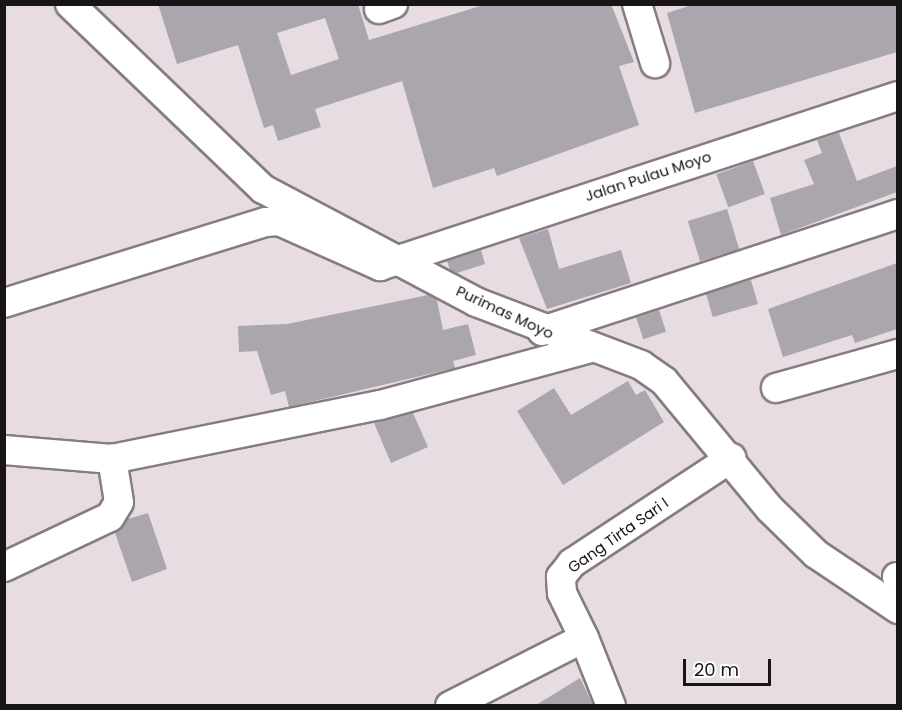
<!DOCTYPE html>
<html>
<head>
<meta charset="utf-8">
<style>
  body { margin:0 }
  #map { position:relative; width:902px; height:710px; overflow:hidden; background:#e7dce2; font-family:Poppins,sans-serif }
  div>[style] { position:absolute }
  .building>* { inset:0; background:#aba5ae; transform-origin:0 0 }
  .roads { filter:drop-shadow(2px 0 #867c81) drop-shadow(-2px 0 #867c81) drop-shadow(0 2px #867c81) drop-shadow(0 -2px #867c81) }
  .minor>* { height:28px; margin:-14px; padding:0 14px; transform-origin:14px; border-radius:14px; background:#fff }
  span { translate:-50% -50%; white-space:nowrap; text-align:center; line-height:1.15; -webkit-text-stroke:5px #fff; paint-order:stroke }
  .street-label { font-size:15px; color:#191517 }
  .frame { position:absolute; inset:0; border:6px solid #191517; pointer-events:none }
  .scale { position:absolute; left:683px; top:659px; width:88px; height:27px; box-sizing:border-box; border:3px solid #191517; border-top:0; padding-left:8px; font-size:18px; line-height:21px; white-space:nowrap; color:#191517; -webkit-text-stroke:4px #fff; paint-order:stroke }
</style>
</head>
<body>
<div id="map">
  <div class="building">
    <div style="clip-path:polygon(evenodd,158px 4px,358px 4px,369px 40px,487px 4px,611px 4px,634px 62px,619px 66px,639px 125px,497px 176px,494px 168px,433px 188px,402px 81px,315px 109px,321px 127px,278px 141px,273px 125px,264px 128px,238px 45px,177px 64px,158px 4px,325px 18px,339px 59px,291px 75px,277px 33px,325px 18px)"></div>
    <div style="clip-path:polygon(695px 4px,897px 4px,897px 52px,695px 113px,667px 13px)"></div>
    <div style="clip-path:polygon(839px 133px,857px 181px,897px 166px,897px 192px,781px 235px,770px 198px,814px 184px,804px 160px,822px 153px,817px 140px)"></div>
    <div style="left:753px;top:161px;width:35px;height:39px;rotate:70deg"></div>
    <div style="left:727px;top:209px;width:42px;height:41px;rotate:73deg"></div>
    <div style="clip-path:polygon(548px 229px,559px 269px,621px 250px,631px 283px,547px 309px,519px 238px)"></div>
    <div style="clip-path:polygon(481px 250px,485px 264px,457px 273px,450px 270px,447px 261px)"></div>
    <div style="clip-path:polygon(897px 263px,897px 329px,855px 343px,852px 335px,783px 357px,768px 309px)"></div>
    <div style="left:751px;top:280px;width:25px;height:47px;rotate:74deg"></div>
    <div style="clip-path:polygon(428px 295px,437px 300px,443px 330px,468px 324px,476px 355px,453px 361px,455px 368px,289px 407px,285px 391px,271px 395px,257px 351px,239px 352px,238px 326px,287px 324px)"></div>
    <div style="left:659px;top:310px;width:23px;height:24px;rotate:72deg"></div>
    <div style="clip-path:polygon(628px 381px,636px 395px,645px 390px,664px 422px,563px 485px,517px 411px,554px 388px,571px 415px)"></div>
    <div style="clip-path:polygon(413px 413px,428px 447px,391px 463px,374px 423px)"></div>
    <div style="clip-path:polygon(148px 513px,167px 569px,132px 582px,115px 533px,128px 519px)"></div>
    <div style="clip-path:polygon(580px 678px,593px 705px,536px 705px)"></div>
  </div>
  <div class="roads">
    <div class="minor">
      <div style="left:70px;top:4px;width:267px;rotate:43.8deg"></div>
      <div style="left:263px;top:189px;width:241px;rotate:27.9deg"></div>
      <div style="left:476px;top:302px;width:177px;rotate:20.9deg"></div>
      <div style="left:641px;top:365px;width:28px;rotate:35deg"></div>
      <div style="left:664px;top:381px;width:166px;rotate:50.4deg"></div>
      <div style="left:770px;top:509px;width:64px;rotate:44.4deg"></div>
      <div style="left:816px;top:554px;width:99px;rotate:33.9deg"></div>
      <div style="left:637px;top:4px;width:62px;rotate:73deg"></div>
      <div style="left:379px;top:9px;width:15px;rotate:-20deg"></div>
      <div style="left:4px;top:303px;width:274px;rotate:-17.2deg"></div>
      <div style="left:266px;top:222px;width:13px;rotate:-4deg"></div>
      <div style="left:279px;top:221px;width:111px;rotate:24deg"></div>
      <div style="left:380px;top:266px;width:545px;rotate:-18.17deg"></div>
      <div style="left:542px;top:331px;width:375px;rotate:-18.2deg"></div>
      <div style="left:776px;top:388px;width:127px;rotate:-15.6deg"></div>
      <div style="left:4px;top:450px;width:108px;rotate:4.8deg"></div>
      <div style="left:112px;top:459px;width:273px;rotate:-11.4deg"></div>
      <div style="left:380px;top:405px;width:215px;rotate:-15.1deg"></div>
      <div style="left:4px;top:567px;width:117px;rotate:-25.3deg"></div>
      <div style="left:110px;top:517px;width:17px;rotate:-59deg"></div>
      <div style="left:119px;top:502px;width:44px;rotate:-99.2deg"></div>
      <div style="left:897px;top:577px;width:1px"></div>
      <div style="left:584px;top:638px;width:73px;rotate:68.3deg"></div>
      <div style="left:450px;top:706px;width:150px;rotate:-26.9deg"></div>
      <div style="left:584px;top:638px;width:50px;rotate:-116.1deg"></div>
      <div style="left:562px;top:593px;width:16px;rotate:-94deg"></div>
      <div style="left:561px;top:577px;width:18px;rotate:-52deg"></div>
      <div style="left:572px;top:563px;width:191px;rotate:-33.4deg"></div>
    </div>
  </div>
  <div class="street-label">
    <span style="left:648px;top:176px;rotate:-18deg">Jalan Pulau Moyo</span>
    <span style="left:505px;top:312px;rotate:25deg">Purimas Moyo</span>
    <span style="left:618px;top:535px;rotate:-35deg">Gang Tirta Sari I</span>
  </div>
  <div class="frame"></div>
  <div class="scale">20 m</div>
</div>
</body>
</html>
